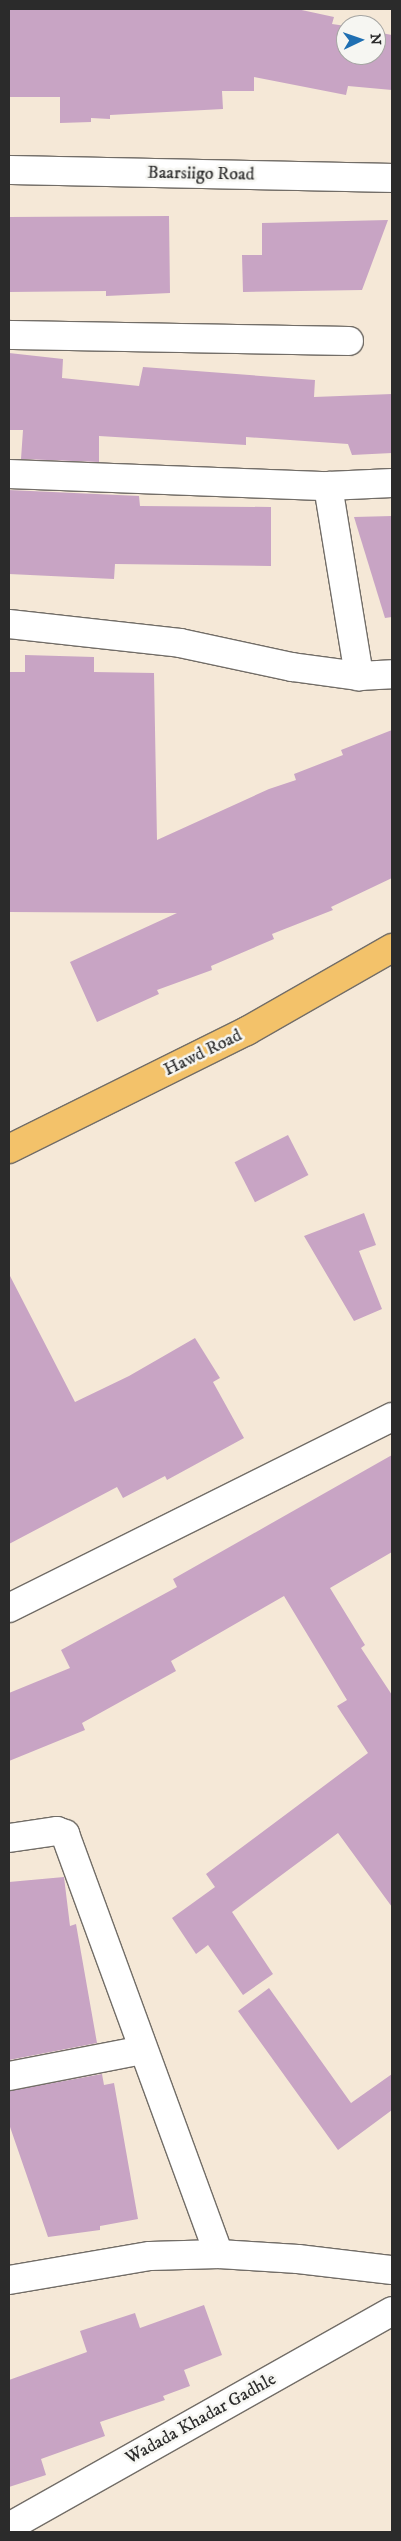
<!DOCTYPE html>
<html>
<head>
<meta charset="utf-8">
<style>
  body { margin:0 }
  #map { position:relative; width:401px; height:2541px; overflow:hidden; background:#f5e8d7; font-family:"IM FELL DW Pica",serif }
  div>[style] { position:absolute }
  .building>* { inset:0; background:#c8a4c4; transform-origin:0 0 }
  .roads { filter:drop-shadow(1px 0 #726d67) drop-shadow(-1px 0 #726d67) drop-shadow(0 1px #726d67) drop-shadow(0 -1px #726d67) }
  .minor>* { height:28px; margin:-14px; padding:0 14px; transform-origin:14px; border-radius:14px; background:#fff }
  .major>* { height:28px; margin:-14px; padding:0 14px; transform-origin:14px; border-radius:14px; background:#f3c26a }
  span { translate:-50% -50%; white-space:nowrap; text-align:center; line-height:1.15; -webkit-text-stroke:5px #f6f6f2; paint-order:stroke }
  .street-label { font-size:18px; color:#2b2b2b }
  .frame { position:absolute; inset:0; border:10px solid #2b2b2b; pointer-events:none }
  .north { position:absolute; left:336px; top:15px; width:50px; height:50px; box-sizing:border-box; background:#f6f6f2; border:1px solid #a5a5a2; border-radius:50%; rotate:87deg; font-size:14px; font-weight:700; line-height:20px; text-align:center; color:#2b2b2b }
  .north::after { content:''; display:block; margin:auto; width:18px; height:22px; background:#1f6fb2; clip-path:polygon(50% 0,100% 100%,50% 72%,0 100%) }
</style>
</head>
<body>
<div id="map">
  <div class="building">
    <div style="clip-path:polygon(9px 9px,297px 9px,334px 17px,332px 24px,346px 26px,346px 55px,376px 55px,376px 32px,392px 35px,392px 90px,348px 86px,346px 95px,254px 77px,254px 91px,222px 91px,223px 109px,110px 115px,110px 119px,91px 118px,91px 122px,60px 123px,60px 97px,9px 97px)"></div>
    <div style="clip-path:polygon(169px 216px,170px 293px,106px 296px,106px 291px,9px 292px,9px 217px)"></div>
    <div style="clip-path:polygon(388px 220px,362px 290px,243px 292px,242px 255px,262px 255px,262px 223px)"></div>
    <div style="clip-path:polygon(9px 353px,63px 359px,62px 378px,139px 386px,143px 367px,315px 380px,314px 397px,392px 394px,392px 453px,352px 455px,348px 444px,246px 437px,246px 445px,99px 436px,99px 462px,21px 459px,23px 430px,9px 430px)"></div>
    <div style="clip-path:polygon(9px 490px,139px 496px,140px 506px,271px 507px,271px 566px,115px 564px,114px 579px,9px 574px)"></div>
    <div style="clip-path:polygon(392px 516px,392px 617px,385px 618px,354px 517px)"></div>
    <div style="clip-path:polygon(25px 655px,94px 657px,94px 672px,154px 673px,157px 840px,269px 789px,296px 780px,294px 774px,343px 755px,341px 750px,392px 730px,392px 878px,331px 907px,333px 910px,272px 934px,274px 939px,211px 966px,212px 970px,157px 990px,159px 994px,97px 1022px,70px 962px,177px 913px,9px 912px,9px 672px,25px 672px)"></div>
    <div style="left:288px;top:1135px;width:45px;height:60px;rotate:63deg"></div>
    <div style="clip-path:polygon(364px 1213px,376px 1245px,359px 1251px,382px 1309px,354px 1321px,304px 1236px)"></div>
    <div style="clip-path:polygon(9px 1274px,75px 1402px,129px 1376px,195px 1338px,220px 1378px,213px 1382px,244px 1438px,167px 1480px,165px 1476px,123px 1498px,117px 1487px,9px 1544px)"></div>
    <div style="clip-path:polygon(392px 1455px,392px 1552px,330px 1588px,365px 1645px,361px 1648px,392px 1695px,392px 1907px,338px 1833px,232px 1912px,273px 1974px,243px 1995px,208px 1945px,196px 1954px,172px 1918px,215px 1887px,206px 1874px,368px 1753px,337px 1706px,347px 1700px,284px 1596px,171px 1661px,176px 1671px,82px 1723px,85px 1730px,9px 1761px,9px 1693px,70px 1668px,61px 1650px,177px 1587px,173px 1579px)"></div>
    <div style="clip-path:polygon(64px 1877px,70px 1926px,76px 1924px,97px 2043px,9px 2060px,9px 1882px)"></div>
    <div style="clip-path:polygon(269px 1988px,351px 2103px,392px 2074px,392px 2110px,338px 2150px,238px 2011px)"></div>
    <div style="clip-path:polygon(102px 2074px,104px 2085px,114px 2083px,138px 2219px,100px 2226px,100px 2230px,48px 2237px,9px 2124px,9px 2091px)"></div>
    <div style="clip-path:polygon(204px 2305px,222px 2355px,184px 2370px,190px 2386px,163px 2396px,165px 2400px,100px 2422px,105px 2436px,41px 2459px,46px 2475px,9px 2487px,9px 2380px,87px 2352px,80px 2331px,135px 2313px,140px 2328px)"></div>
  </div>
  <div class="roads">
    <div class="minor">
      <div style="left:9px;top:170px;width:383px;rotate:1.2deg"></div>
      <div style="left:9px;top:335px;width:340px;rotate:1deg"></div>
      <div style="left:9px;top:474px;width:319px;rotate:2.2deg"></div>
      <div style="left:328px;top:486px;width:64px;rotate:-2.7deg"></div>
      <div style="left:328px;top:486px;width:193px;rotate:80.7deg"></div>
      <div style="left:9px;top:624px;width:172px;rotate:6.3deg"></div>
      <div style="left:180px;top:643px;width:115px;rotate:12.1deg"></div>
      <div style="left:292px;top:667px;width:68px;rotate:7.7deg"></div>
      <div style="left:359px;top:676px;width:33px;rotate:-3deg"></div>
      <div style="left:9px;top:1608px;width:428px;rotate:-26.5deg"></div>
      <div style="left:9px;top:1838px;width:49px;rotate:-8.3deg"></div>
      <div style="left:57px;top:1831px;width:9px;rotate:21deg"></div>
      <div style="left:65px;top:1834px;width:447px;rotate:69.9deg"></div>
      <div style="left:9px;top:2076px;width:136px;rotate:-11deg"></div>
      <div style="left:9px;top:2280px;width:143px;rotate:-9.7deg"></div>
      <div style="left:150px;top:2256px;width:69px;rotate:-1.7deg"></div>
      <div style="left:219px;top:2254px;width:79px;rotate:3.6deg"></div>
      <div style="left:298px;top:2259px;width:95px;rotate:6.7deg"></div>
      <div style="left:9px;top:2527px;width:440px;rotate:-29.4deg"></div>
    </div>
    <div class="major">
      <div style="left:9px;top:1149px;width:266px;rotate:-26.4deg"></div>
      <div style="left:247px;top:1031px;width:167px;rotate:-29.8deg"></div>
    </div>
  </div>
  <div class="street-label">
    <span style="left:201px;top:174px;rotate:1deg">Baarsiigo Road</span>
    <span style="left:203px;top:1053px;rotate:-26deg">Hawd Road</span>
    <span style="left:201px;top:2419px;rotate:-29deg">Wadada Khadar Gadhle</span>
  </div>
  <div class="frame"></div>
  <div class="north">N</div>
</div>
</body>
</html>
